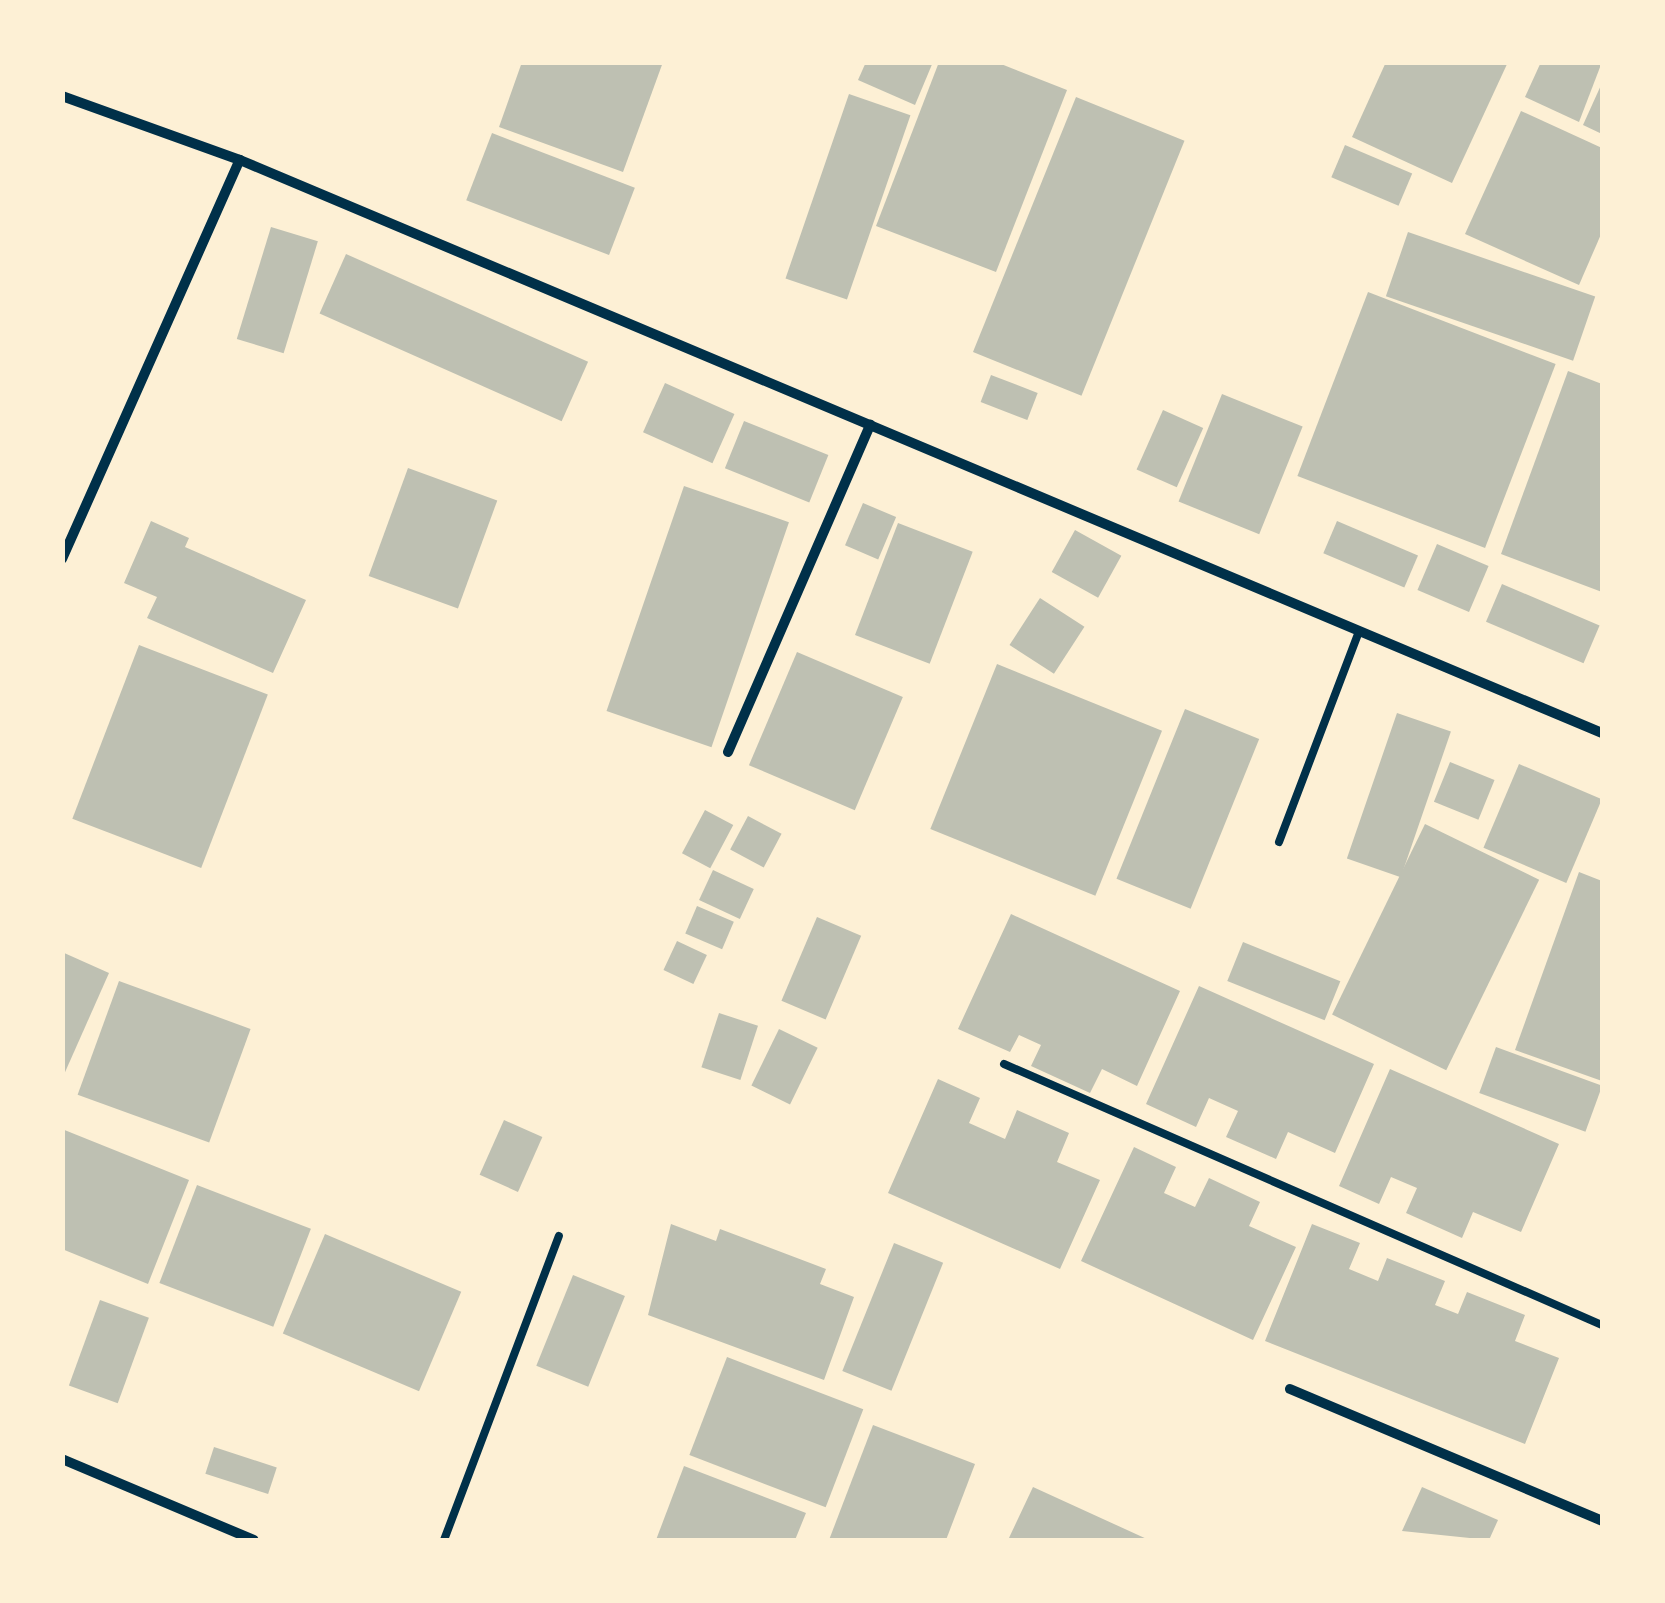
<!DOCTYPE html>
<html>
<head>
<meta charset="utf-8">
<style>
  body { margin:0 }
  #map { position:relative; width:1665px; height:1603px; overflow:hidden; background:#fdf0d5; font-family:"Titillium Web",sans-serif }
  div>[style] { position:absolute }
  .building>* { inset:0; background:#bec0b2; transform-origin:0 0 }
  .service>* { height:8px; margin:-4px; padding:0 4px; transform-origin:4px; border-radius:4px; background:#003049 }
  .minor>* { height:10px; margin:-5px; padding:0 5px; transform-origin:5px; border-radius:5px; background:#003049 }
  span { translate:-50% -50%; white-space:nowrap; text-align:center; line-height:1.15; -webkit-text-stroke:9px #fdf0d5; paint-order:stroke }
  .frame { position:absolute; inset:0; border:65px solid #fdf0d5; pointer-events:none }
</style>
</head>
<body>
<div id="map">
  <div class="building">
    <div style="clip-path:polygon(522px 62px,663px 62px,623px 172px,499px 127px)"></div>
    <div style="clip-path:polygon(866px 62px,933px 62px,915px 105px,858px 80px)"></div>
    <div style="clip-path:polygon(939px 62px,996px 62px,1067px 90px,996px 272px,876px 226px)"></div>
    <div style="clip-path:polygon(1386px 62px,1508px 62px,1452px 183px,1352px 137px)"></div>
    <div style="clip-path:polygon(1541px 62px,1602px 62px,1579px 122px,1525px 97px)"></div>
    <div style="clip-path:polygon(1602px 83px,1602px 134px,1583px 125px)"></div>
    <div style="left:849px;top:94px;width:65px;height:195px;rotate:19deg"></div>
    <div style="left:1076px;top:97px;width:117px;height:275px;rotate:22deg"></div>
    <div style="clip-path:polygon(1521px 111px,1602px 148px,1602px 232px,1579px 285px,1465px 234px)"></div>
    <div style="left:492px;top:133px;width:153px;height:72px;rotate:21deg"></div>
    <div style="left:1345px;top:145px;width:73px;height:35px;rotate:23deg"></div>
    <div style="left:271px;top:227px;width:49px;height:117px;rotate:17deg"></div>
    <div style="left:1408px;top:232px;width:198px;height:68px;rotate:19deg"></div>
    <div style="left:346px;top:254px;width:265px;height:65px;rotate:24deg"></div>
    <div style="left:1368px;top:292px;width:201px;height:197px;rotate:21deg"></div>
    <div style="clip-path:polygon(1568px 371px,1602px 384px,1602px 592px,1501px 554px)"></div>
    <div style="left:991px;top:375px;width:50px;height:29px;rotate:21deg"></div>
    <div style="left:665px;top:383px;width:76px;height:54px;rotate:24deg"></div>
    <div style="left:1222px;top:394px;width:87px;height:116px;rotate:22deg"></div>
    <div style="left:1163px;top:410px;width:44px;height:65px;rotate:24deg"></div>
    <div style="left:744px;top:421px;width:91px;height:51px;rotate:22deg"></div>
    <div style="left:408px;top:468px;width:95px;height:115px;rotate:20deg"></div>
    <div style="left:684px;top:486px;width:111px;height:238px;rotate:19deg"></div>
    <div style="left:863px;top:503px;width:36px;height:46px;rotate:23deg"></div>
    <div style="clip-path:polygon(151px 521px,189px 538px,185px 547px,306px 600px,273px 673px,147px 618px,157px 597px,124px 583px)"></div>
    <div style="left:1337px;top:521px;width:88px;height:35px;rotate:23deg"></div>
    <div style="left:898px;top:523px;width:80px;height:120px;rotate:21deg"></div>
    <div style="left:1075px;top:530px;width:53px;height:48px;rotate:29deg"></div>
    <div style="left:1437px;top:544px;width:56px;height:50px;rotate:23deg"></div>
    <div style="left:1502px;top:584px;width:106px;height:41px;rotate:23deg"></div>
    <div style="left:1040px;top:598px;width:53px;height:56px;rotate:33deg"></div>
    <div style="left:139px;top:645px;width:138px;height:186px;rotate:21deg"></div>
    <div style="left:797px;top:652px;width:115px;height:123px;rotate:23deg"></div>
    <div style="left:997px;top:664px;width:178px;height:178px;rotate:22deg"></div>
    <div style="left:1185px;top:709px;width:80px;height:183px;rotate:22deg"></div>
    <div style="left:1397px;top:713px;width:57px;height:154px;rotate:19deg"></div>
    <div style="left:1450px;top:762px;width:48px;height:43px;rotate:22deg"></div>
    <div style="left:1519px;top:764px;width:90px;height:91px;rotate:23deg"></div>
    <div style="left:705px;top:810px;width:32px;height:49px;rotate:28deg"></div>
    <div style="left:748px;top:816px;width:38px;height:38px;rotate:28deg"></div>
    <div style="left:1425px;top:824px;width:127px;height:212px;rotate:26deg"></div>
    <div style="left:713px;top:870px;width:45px;height:33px;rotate:25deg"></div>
    <div style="clip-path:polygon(1579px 872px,1602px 881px,1602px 1081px,1515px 1050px)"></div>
    <div style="left:697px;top:906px;width:40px;height:30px;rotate:23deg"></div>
    <div style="clip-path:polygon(1011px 914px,1180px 991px,1137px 1086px,1102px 1069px,1090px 1093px,1031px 1066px,1041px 1045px,1019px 1035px,1010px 1052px,958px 1029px)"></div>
    <div style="left:817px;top:917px;width:48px;height:91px;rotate:23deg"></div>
    <div style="left:677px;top:941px;width:33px;height:32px;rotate:25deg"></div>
    <div style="left:1243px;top:942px;width:105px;height:42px;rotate:22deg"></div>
    <div style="clip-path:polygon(62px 952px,109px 973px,62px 1079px)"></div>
    <div style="left:119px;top:981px;width:140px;height:121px;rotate:20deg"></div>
    <div style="clip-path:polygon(1199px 986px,1374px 1064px,1335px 1153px,1288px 1132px,1276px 1159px,1226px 1137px,1238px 1111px,1209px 1098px,1196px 1127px,1146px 1104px)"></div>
    <div style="left:719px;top:1013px;width:41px;height:57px;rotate:18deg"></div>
    <div style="left:779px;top:1029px;width:43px;height:63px;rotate:26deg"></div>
    <div style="left:1496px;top:1047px;width:113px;height:49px;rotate:20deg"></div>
    <div style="clip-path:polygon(1390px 1069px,1559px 1144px,1521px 1232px,1473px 1212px,1462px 1238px,1406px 1213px,1417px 1188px,1391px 1177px,1379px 1204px,1339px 1186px)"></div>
    <div style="clip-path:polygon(938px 1079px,980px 1098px,969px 1123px,1005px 1139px,1017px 1110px,1069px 1133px,1057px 1162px,1100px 1180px,1060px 1269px,888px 1193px)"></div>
    <div style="left:504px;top:1120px;width:42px;height:60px;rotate:24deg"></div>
    <div style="clip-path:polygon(62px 1129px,189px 1180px,148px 1284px,62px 1249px)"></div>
    <div style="clip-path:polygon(1134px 1147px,1176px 1167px,1164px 1193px,1195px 1207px,1209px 1178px,1260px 1202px,1249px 1226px,1296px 1247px,1253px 1340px,1081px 1261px)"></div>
    <div style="left:197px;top:1185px;width:122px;height:105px;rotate:21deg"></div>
    <div style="clip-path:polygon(671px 1224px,716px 1241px,720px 1229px,826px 1269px,820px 1284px,854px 1297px,824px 1380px,648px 1315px)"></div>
    <div style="clip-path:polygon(1312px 1224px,1360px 1243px,1349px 1269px,1378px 1281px,1387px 1258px,1445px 1281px,1435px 1305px,1458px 1314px,1467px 1292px,1525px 1315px,1515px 1341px,1559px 1358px,1525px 1444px,1265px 1341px)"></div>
    <div style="left:325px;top:1234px;width:148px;height:108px;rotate:23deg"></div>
    <div style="left:894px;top:1243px;width:53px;height:138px;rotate:22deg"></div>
    <div style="left:573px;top:1275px;width:56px;height:98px;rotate:22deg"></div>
    <div style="left:100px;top:1300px;width:52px;height:91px;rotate:20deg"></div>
    <div style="left:727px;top:1357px;width:146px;height:105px;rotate:21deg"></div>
    <div style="clip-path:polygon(873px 1425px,975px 1464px,946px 1540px,829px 1540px)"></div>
    <div style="left:214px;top:1447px;width:66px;height:28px;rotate:18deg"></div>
    <div style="clip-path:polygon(684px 1466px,806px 1513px,795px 1540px,656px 1540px)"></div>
    <div style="clip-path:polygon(1033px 1487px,1149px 1540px,1008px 1540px)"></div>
    <div style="clip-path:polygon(1422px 1487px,1498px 1520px,1489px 1540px,1402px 1531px)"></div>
  </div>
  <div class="service">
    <div style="left:1279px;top:842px;width:226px;rotate:-69.2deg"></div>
    <div style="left:1004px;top:1064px;width:652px;rotate:23.58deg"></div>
    <div style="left:444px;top:1540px;width:325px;rotate:-69.3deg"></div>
  </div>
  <div class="minor">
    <div style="left:62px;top:96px;width:189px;rotate:19.8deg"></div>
    <div style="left:240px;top:160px;width:1478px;rotate:22.82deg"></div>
    <div style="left:62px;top:559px;width:437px;rotate:-66deg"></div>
    <div style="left:728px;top:752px;width:357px;rotate:-66.5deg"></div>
    <div style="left:1290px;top:1389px;width:339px;rotate:22.9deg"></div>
    <div style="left:62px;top:1459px;width:208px;rotate:22.9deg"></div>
  </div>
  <div class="frame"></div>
</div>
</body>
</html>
